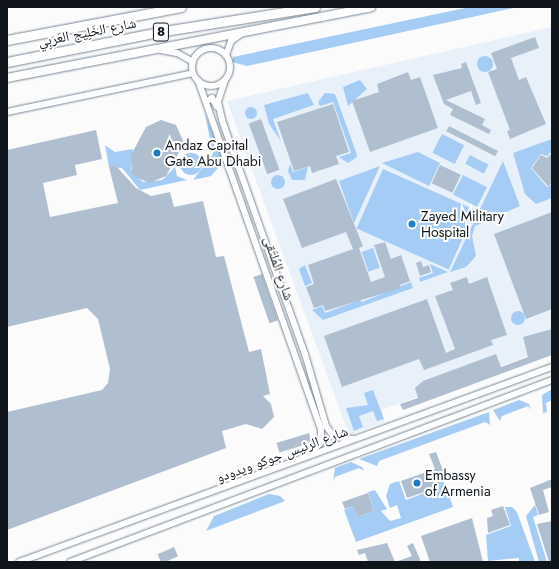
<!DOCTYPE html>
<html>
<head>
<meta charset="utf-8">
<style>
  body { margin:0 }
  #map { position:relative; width:559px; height:569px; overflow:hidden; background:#fbfbfb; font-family:Jost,"Noto Naskh Arabic",sans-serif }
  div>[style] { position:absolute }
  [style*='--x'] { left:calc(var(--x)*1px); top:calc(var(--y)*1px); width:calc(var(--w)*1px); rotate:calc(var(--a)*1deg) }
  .built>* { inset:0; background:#e8f1fa }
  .green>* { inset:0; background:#a4ccf5; transform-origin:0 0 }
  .round { border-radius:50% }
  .building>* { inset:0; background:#afbfd0; transform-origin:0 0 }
  .roads { filter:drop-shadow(0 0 1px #778696) drop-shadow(0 0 1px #778696) }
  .minor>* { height:6px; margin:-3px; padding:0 3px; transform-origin:3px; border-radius:3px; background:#fff }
  .minor>.ring { margin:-3px; padding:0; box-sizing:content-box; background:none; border:6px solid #fff; border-radius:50% }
  .major>* { height:8px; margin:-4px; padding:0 4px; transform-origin:4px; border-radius:4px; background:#fff }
  .highway>* { height:9px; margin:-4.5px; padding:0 4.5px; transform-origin:4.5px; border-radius:4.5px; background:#fff }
  .dots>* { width:11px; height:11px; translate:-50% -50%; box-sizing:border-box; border:2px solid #fff; border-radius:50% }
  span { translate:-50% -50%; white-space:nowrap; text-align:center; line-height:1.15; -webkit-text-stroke:4px #fff; paint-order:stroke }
  .shield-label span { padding:1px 3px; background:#fff; border:1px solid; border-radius:3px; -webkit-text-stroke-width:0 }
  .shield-label { font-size:13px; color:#0f151b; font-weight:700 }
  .street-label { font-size:14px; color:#0f151b }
  .poi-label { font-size:14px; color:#0f151b }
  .left { translate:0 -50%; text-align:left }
  .frame { position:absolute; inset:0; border:8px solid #0f151b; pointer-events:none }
</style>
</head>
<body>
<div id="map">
  <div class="built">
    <i style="clip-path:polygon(552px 27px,552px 347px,382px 410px,384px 422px,349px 435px,227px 101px)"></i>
  </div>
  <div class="green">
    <i style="clip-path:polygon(470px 7px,518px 7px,247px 66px,232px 62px,233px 57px)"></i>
    <i class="round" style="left:477px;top:56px;width:16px;height:16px"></i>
    <i style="clip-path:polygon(360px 80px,367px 89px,348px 106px,343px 87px)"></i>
    <i style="clip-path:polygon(308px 93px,314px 105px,273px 119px,281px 141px,269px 124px,264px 105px)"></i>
    <i style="clip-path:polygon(325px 93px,335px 94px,356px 152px,357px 157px,348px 163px,339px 157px,351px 153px,333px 102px,320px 106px,318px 102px)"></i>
    <i class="round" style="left:245px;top:107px;width:12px;height:12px"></i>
    <i style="clip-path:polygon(205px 114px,224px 161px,211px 176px,193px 180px,213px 154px)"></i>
    <i style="left:442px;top:134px;width:25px;height:21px;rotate:27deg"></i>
    <i style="clip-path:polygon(552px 139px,552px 151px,547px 156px,541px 154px,531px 168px,547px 187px,552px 184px,552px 198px,536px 204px,525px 194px,513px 153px)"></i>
    <i style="clip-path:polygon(105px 145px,115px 152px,133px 149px,131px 169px,143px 182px,162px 180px,175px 167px,177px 176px,187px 180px,140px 190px,122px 168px,109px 167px)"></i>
    <i style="clip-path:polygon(418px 152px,440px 163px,429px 186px,382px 163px)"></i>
    <i class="round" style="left:180px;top:153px;width:22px;height:22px"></i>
    <i style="left:470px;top:155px;width:21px;height:10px;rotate:28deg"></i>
    <i style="clip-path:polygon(503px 161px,520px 206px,475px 226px,472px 236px,476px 256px,466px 267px,450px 272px)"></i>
    <i style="clip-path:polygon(290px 164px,293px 172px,308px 167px,305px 180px,292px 180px,288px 171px)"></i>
    <i style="clip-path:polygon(380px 166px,354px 223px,339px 181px)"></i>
    <i style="left:383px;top:169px;width:101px;height:65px;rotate:24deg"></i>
    <i style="left:463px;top:175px;width:27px;height:22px;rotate:27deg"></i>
    <i class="round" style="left:271px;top:175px;width:14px;height:14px"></i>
    <i style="left:373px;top:248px;width:21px;height:12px;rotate:71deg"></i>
    <i style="clip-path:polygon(430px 264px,448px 272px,420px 282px,419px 278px,433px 273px)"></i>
    <i style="clip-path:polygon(305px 265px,312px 283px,305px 286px,299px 269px)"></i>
    <i style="clip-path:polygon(411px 282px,413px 288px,323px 320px,312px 310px,322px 306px,325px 313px,360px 300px,362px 302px)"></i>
    <i class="round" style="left:511px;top:311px;width:14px;height:14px"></i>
    <i style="clip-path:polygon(552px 389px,552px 400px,546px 403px,547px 412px,543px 413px,542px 395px)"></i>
    <i style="clip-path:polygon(373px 390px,384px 419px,377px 421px,373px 411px,359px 416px,363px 427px,354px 431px,346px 408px,368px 405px,364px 393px)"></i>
    <i style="clip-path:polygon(519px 400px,529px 404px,531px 410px,528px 406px,502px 416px,500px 421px,493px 410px)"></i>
    <i style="clip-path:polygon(489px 412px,490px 425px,485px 422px,379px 461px,377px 466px,359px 459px)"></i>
    <i style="clip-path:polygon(351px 462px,362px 467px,364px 471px,359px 468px,335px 477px,333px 482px,335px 468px)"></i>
    <i style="clip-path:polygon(442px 475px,453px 507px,356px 542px,344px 510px,353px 506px,357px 517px,374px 511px,368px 492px,375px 490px,387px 509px,381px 511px,390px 521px,401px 518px,397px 505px,390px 508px,386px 496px,390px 484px,399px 481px,406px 500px,437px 488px,433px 478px)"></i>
    <i style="clip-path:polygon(269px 494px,280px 496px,285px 501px,206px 531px,214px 516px)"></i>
    <i style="clip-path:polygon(535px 505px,538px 515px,533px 517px,547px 562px,539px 562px,526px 516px)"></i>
    <i style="clip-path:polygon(505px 507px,512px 507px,517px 512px,535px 562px,519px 562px,519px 558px,488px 561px,486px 535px,511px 526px)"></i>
  </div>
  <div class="building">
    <i style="clip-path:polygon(535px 37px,539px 48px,511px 58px,519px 80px,526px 77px,546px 124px,510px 139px,507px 131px,510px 130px,488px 72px,497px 69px,491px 53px)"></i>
    <i style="clip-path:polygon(466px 62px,481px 103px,476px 105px,471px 91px,446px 100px,485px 119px,482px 125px,491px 130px,489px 134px,450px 115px,453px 109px,444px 104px,433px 75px,462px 68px,461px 64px)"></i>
    <i style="clip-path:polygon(408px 72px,411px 80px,420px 77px,438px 128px,370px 152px,352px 101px,379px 92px,377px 84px)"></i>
    <i style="clip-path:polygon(333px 104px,349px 152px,336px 156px,339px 164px,312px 173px,310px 166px,294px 171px,277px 122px)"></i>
    <i style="left:261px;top:119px;width:54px;height:13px;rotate:70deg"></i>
    <i style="clip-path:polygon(161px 120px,176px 125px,184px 143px,166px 176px,149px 183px,132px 175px,131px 155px,146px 127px)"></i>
    <i style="left:449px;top:126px;width:55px;height:6px;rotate:27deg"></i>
    <i style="clip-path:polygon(96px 130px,102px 159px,75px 165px,77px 175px,43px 183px,50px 217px,118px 203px,109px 167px,116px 166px,136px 188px,151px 196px,170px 192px,174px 207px,203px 201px,216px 257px,224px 256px,249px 352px,261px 349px,270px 394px,263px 396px,271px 404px,274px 417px,262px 429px,246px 424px,222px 431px,226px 448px,7px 530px,7px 412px,102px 390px,108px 383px,110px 369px,98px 319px,87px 308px,7px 327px,7px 150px)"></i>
    <i style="clip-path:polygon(552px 153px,552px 183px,548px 186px,532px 168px,541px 155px,547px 158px)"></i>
    <i style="left:440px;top:165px;width:23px;height:20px;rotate:25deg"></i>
    <i style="clip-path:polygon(336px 179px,363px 246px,359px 248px,371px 282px,385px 277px,374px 245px,385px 242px,391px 259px,401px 255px,410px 281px,400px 285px,401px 288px,325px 311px,323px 305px,314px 308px,306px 287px,314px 284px,308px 265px,353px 249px,346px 232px,302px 248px,283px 199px)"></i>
    <i style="clip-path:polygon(552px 212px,552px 309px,526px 319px,494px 234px)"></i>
    <i style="clip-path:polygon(421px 261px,423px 267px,429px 265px,431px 272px,420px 276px,416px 263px)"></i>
    <i style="left:262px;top:274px;width:49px;height:9px;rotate:71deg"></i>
    <i style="clip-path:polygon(467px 277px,469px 284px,487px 277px,507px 335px,491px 340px,493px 345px,424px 370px,419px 359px,342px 387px,324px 336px,427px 299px,446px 353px,455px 349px,435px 296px,453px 290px,450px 283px)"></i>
    <i style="clip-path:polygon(552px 329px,552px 355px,403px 410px,400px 404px,418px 398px,415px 388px,423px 381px,496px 354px,501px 367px,528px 357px,523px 337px)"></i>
    <i style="left:309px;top:433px;width:10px;height:34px;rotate:73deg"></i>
    <i style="clip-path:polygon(436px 452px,444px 473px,432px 477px,436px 488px,407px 498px,401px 481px,435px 469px,429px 454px)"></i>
    <i style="clip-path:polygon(552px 479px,552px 487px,543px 490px,549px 512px,539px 515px,530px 488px)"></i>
    <i style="clip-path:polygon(368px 493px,374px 511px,357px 517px,353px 506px,345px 509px,342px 502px)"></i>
    <i style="clip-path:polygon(503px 506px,510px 525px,488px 533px,487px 518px,493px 516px,491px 510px)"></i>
    <i style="clip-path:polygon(472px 518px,483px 562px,430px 562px,421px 536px)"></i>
    <i style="clip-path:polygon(552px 521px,552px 562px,549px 562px,537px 524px)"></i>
    <i style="clip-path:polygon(387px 543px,395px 562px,368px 562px,365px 553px,359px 555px,357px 550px)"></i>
    <i style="clip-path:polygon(413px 543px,421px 562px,395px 562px,412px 556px,407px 546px)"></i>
    <i style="left:174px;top:547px;width:10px;height:18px;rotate:66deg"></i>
  </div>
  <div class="roads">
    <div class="minor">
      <i class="ring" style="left:192px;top:48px;width:32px;height:32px"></i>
      <i style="--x:161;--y:50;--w:16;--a:11"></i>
      <i style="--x:177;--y:53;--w:18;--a:29"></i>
      <i style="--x:226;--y:55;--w:15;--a:-70"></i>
      <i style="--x:231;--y:41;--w:12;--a:-35"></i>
      <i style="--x:198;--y:80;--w:370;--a:70.6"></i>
      <i style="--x:321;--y:429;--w:13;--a:90"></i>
      <i style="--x:321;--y:442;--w:19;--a:133"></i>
      <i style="--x:225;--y:80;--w:23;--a:108"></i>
      <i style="--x:218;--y:102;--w:18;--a:77"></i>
      <i style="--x:222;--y:120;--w:248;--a:70.5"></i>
      <i style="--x:305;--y:354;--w:75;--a:73.7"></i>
      <i style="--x:326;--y:426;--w:14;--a:54"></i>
      <i style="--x:334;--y:437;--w:20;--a:6"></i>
      <i style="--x:207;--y:101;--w:6;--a:-31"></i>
      <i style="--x:212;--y:98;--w:10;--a:61"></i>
      <i style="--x:7;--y:112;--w:190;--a:-11.8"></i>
      <i style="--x:19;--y:562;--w:568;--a:-20.1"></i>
      <i style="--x:70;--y:562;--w:515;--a:-20.69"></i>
    </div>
    <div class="major">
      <i style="--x:7;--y:78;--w:371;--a:-11"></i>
    </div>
    <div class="highway">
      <i style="--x:7;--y:40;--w:177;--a:-10.7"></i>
      <i style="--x:7;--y:62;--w:154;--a:-11.2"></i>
      <i style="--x:158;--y:32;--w:159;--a:-9"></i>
    </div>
  </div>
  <div class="dots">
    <i style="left:157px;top:153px;background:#1e7cc8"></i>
    <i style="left:412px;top:224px;background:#1e7cc8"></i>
    <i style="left:417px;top:483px;background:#1e7cc8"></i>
  </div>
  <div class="shield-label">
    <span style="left:161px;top:32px">8</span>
  </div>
  <div class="street-label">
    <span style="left:87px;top:32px;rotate:-11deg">شارع الخَلِيج العَربِي</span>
    <span style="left:279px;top:268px;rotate:71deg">شارع المُلتَقى</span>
    <span style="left:282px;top:454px;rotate:-20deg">شارع الرئيس جوكو ويدودو</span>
  </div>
  <div class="poi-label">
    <span class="left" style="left:165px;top:153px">Andaz Capital<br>Gate Abu Dhabi</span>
    <span class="left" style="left:421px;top:224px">Zayed Military<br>Hospital</span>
    <span class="left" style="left:425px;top:483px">Embassy<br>of Armenia</span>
  </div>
  <div class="frame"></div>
</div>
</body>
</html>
